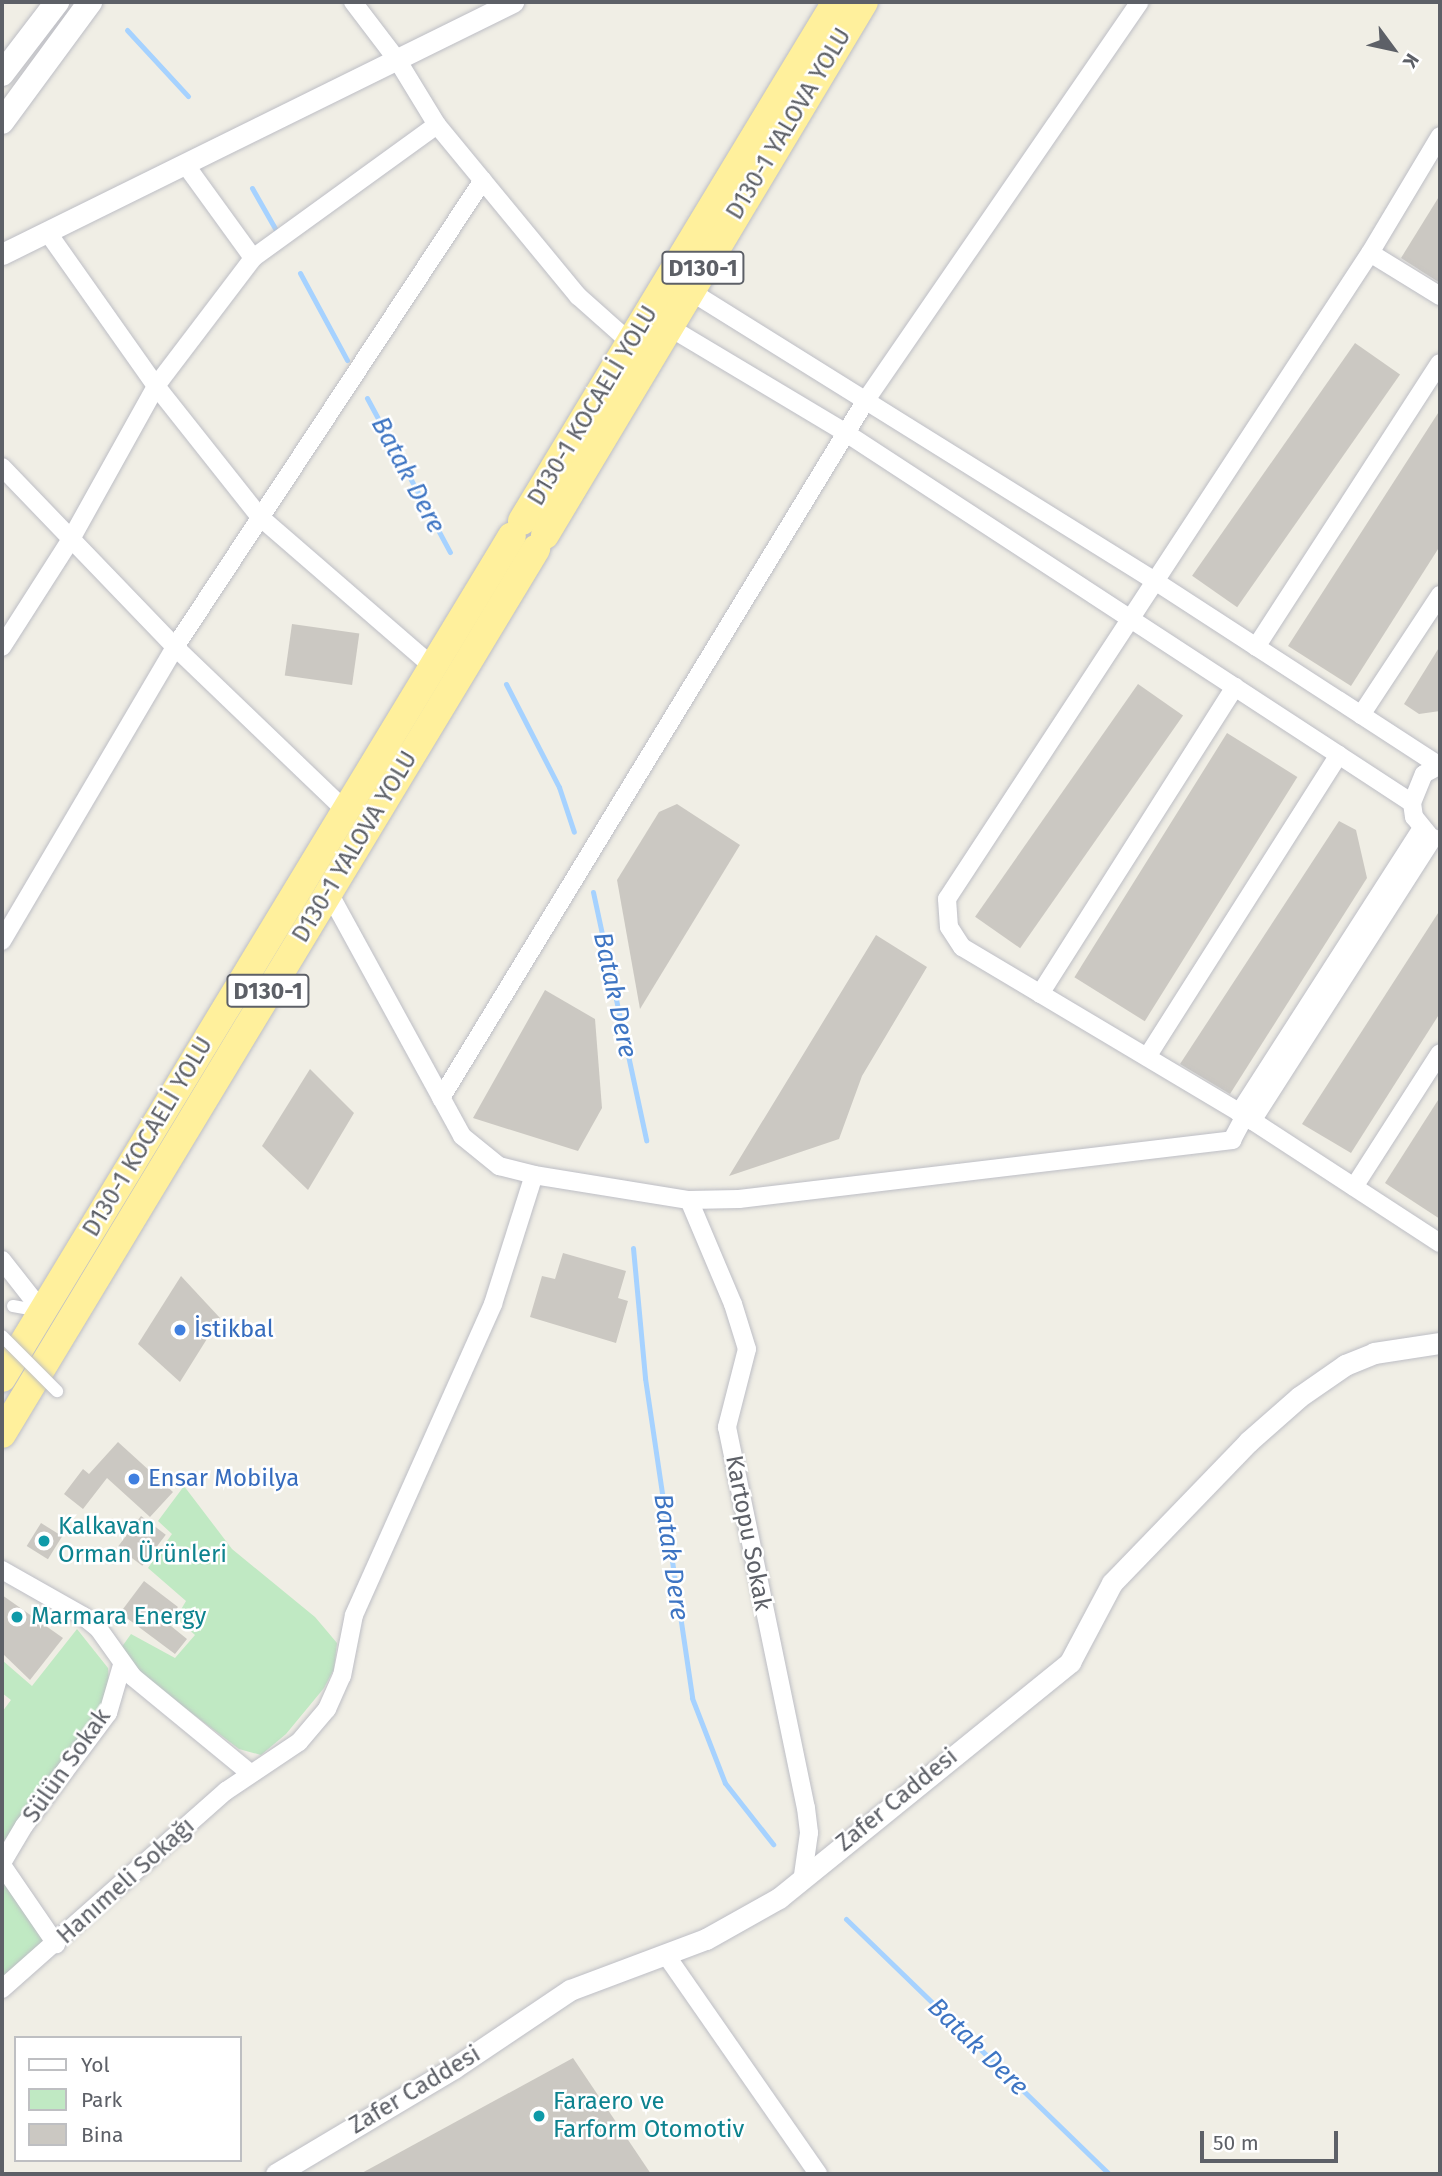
<!DOCTYPE html>
<html>
<head>
<meta charset="utf-8">
<style>
  body { margin:0 }
  #map { position:relative; width:1442px; height:2176px; overflow:hidden; background:#f0eee5; font-family:"Fira Sans",sans-serif }
  div>[style] { position:absolute }
  [style*='--x'] { left:calc(var(--x)*1px); top:calc(var(--y)*1px); width:calc(var(--w)*1px); rotate:calc(var(--a)*1deg) }
  .green>* { inset:0; background:#c0e9c3 }
  .stream>* { height:5px; margin:-2.5px; padding:0 2.5px; transform-origin:2.5px; border-radius:2.5px; background:#a6d2ff }
  .building>* { inset:0; background:#cbc8c2; transform-origin:0 0 }
  .roads { filter:drop-shadow(0 0 2px #bdbec5) drop-shadow(0 0 2px #bdbec5) }
  .pedestrian>* { height:12px; margin:-6px; padding:0 6px; transform-origin:6px; border-radius:6px; background:#fff }
  .minor>* { height:18px; margin:-9px; padding:0 9px; transform-origin:9px; border-radius:9px; background:#fff }
  .tertiary>* { height:21px; margin:-10.5px; padding:0 10.5px; transform-origin:10.5px; border-radius:10.5px; background:#fff }
  .secondary>* { height:24px; margin:-12px; padding:0 12px; transform-origin:12px; border-radius:12px; background:#fff }
  .trunk>* { height:28px; margin:-14px; padding:0 14px; transform-origin:14px; border-radius:14px; background:#fff09c }
  .bridges { filter:drop-shadow(0 0 2px #bdbec5) drop-shadow(0 0 2px #bdbec5) }
  .pedestrian-bridge>* { height:12px; margin:-6px; padding:0 6px; transform-origin:6px; border-radius:6px; background:#fff }
  .dots>* { width:19px; height:19px; translate:-50% -50%; box-sizing:border-box; border:4px solid #fff; border-radius:50% }
  span { translate:-50% -50%; white-space:nowrap; text-align:center; line-height:1.15; -webkit-text-stroke:5px #fff; paint-order:stroke }
  .shield-label span { padding:2px 5px; background:#fff; border:2px solid; border-radius:5px; -webkit-text-stroke-width:0 }
  .shield-label { font-size:23px; color:#5d6067; font-weight:700 }
  .street-label { font-size:24px; color:#5d6067 }
  .shop-label { font-size:24px; color:#366cbe }
  .left { translate:0 -50%; text-align:left }
  .culture-label { font-size:24px; color:#0d838f }
  .water-label { font-size:26px; color:#3e75c3; font-style:italic }
  .frame { position:absolute; inset:0; border:4px solid #5d6067; pointer-events:none }
  .legend { position:absolute; left:14px; top:2036px; width:228px; height:126px; box-sizing:border-box; background:#fff; border:2px solid #bebfc2; margin:0; padding:9px 12px; list-style:none; font-size:21px; color:#5d6067 }
  .legend li { display:flex; align-items:center; gap:14px; height:35px }
  .legend b { width:35px; border:2px solid #bebfc2 }
  .north { position:absolute; left:1358px; top:14px; width:70px; height:70px; -webkit-text-stroke:5px #fff; paint-order:stroke; rotate:123deg; font-size:19px; font-weight:700; line-height:28px; text-align:center; color:#5d6067 }
  .north::after { content:''; display:block; margin:auto; width:24px; height:32px; background:#5d6067; clip-path:polygon(50% 0,100% 100%,50% 72%,0 100%) }
  .scale { position:absolute; left:1200px; top:2131px; width:138px; height:32px; box-sizing:border-box; border:4px solid #5d6067; border-top:0; padding-left:9px; font-size:21px; line-height:24px; white-space:nowrap; color:#5d6067; -webkit-text-stroke:5px #fff; paint-order:stroke }
</style>
</head>
<body>
<div id="map">
  <div class="green">
    <i style="clip-path:polygon(184px 1486px,232px 1549px,315px 1617px,337px 1643px,334px 1669px,324px 1688px,286px 1734px,261px 1755px,239px 1749px,139px 1673px,121px 1648px,131px 1634px,175px 1658px,195px 1635px,176px 1618px,186px 1601px,148px 1568px,172px 1534px,158px 1521px)"></i>
    <i style="clip-path:polygon(77px 1629px,108px 1668px,110px 1696px,89px 1732px,2px 1844px,2px 1712px,11px 1700px,2px 1693px,2px 1660px,32px 1686px)"></i>
    <i style="clip-path:polygon(2px 1879px,44px 1942px,2px 1979px)"></i>
  </div>
  <div class="stream">
    <i style="--x:127;--y:30;--w:90;--a:47.3"></i>
    <i style="--x:252;--y:188;--w:48;--a:60.3"></i>
    <i style="--x:300;--y:273;--w:99;--a:61.6"></i>
    <i style="--x:367;--y:398;--w:175;--a:61.7"></i>
    <i style="--x:506;--y:684;--w:116;--a:62.8"></i>
    <i style="--x:559;--y:787;--w:47;--a:71.6"></i>
    <i style="--x:593;--y:892;--w:254;--a:77.9"></i>
    <i style="--x:633;--y:1248;--w:131;--a:84.7"></i>
    <i style="--x:645;--y:1378;--w:323;--a:81.6"></i>
    <i style="--x:692;--y:1698;--w:91;--a:68.8"></i>
    <i style="--x:725;--y:1783;--w:78;--a:51.8"></i>
    <i style="--x:846;--y:1919;--w:366;--a:44.1"></i>
  </div>
  <div class="building">
    <i style="clip-path:polygon(1440px 195px,1440px 283px,1401px 258px)"></i>
    <i style="left:1355px;top:343px;width:55px;height:284px;rotate:35deg"></i>
    <i style="clip-path:polygon(1440px 410px,1440px 546px,1351px 686px,1288px 646px)"></i>
    <i style="left:292px;top:624px;width:68px;height:52px;rotate:8deg"></i>
    <i style="clip-path:polygon(1440px 646px,1440px 711px,1419px 714px,1404px 704px)"></i>
    <i style="left:1138px;top:684px;width:55px;height:284px;rotate:35deg"></i>
    <i style="left:1227px;top:733px;width:83px;height:288px;rotate:32deg"></i>
    <i style="clip-path:polygon(677px 804px,740px 845px,640px 1009px,617px 880px,659px 812px)"></i>
    <i style="clip-path:polygon(1339px 821px,1356px 830px,1367px 878px,1230px 1094px,1180px 1064px)"></i>
    <i style="clip-path:polygon(1440px 910px,1440px 1013px,1351px 1153px,1302px 1124px)"></i>
    <i style="clip-path:polygon(876px 935px,927px 967px,862px 1076px,839px 1139px,729px 1176px)"></i>
    <i style="clip-path:polygon(545px 990px,595px 1019px,602px 1108px,578px 1151px,473px 1118px)"></i>
    <i style="clip-path:polygon(310px 1069px,354px 1113px,308px 1190px,262px 1146px)"></i>
    <i style="clip-path:polygon(1440px 1097px,1440px 1219px,1385px 1183px)"></i>
    <i style="clip-path:polygon(563px 1253px,626px 1271px,618px 1298px,628px 1301px,616px 1343px,530px 1317px,542px 1276px,555px 1279px)"></i>
    <i style="clip-path:polygon(181px 1276px,220px 1318px,180px 1382px,138px 1344px)"></i>
    <i style="clip-path:polygon(118px 1442px,173px 1492px,150px 1517px,107px 1478px,83px 1509px,64px 1494px,83px 1469px,89px 1474px)"></i>
    <i style="left:141px;top:1516px;width:31px;height:39px;rotate:37deg"></i>
    <i style="left:41px;top:1523px;width:25px;height:27px;rotate:32deg"></i>
    <i style="clip-path:polygon(144px 1581px,178px 1607px,166px 1622px,187px 1639px,175px 1654px,120px 1613px)"></i>
    <i style="clip-path:polygon(2px 1595px,63px 1638px,30px 1680px,2px 1653px)"></i>
    <i style="clip-path:polygon(573px 2058px,651px 2174px,360px 2174px)"></i>
  </div>
  <div class="roads">
    <div class="pedestrian">
      <i style="--x:13;--y:1306;--w:29;--a:10"></i>
    </div>
    <div class="minor">
      <i style="--x:437;--y:125;--w:222;--a:50.5"></i>
      <i style="--x:578;--y:296;--w:71;--a:41.6"></i>
      <i style="--x:185;--y:164;--w:116;--a:54.1"></i>
      <i style="--x:48;--y:233;--w:187;--a:54.8"></i>
      <i style="--x:156;--y:386;--w:167;--a:51.6"></i>
      <i style="--x:260;--y:517;--w:228;--a:40.9"></i>
      <i style="--x:1370;--y:253;--w:136;--a:-59.1"></i>
      <i style="--x:690;--y:291;--w:552;--a:31.96"></i>
      <i style="--x:1158;--y:583;--w:334;--a:33"></i>
      <i style="--x:1440;--y:296;--w:82;--a:-148.4"></i>
      <i style="--x:1370;--y:253;--w:772;--a:123.22"></i>
      <i style="--x:947;--y:899;--w:28;--a:86"></i>
      <i style="--x:949;--y:927;--w:24;--a:57"></i>
      <i style="--x:962;--y:947;--w:330;--a:30.8"></i>
      <i style="--x:1245;--y:1116;--w:233;--a:33.1"></i>
      <i style="--x:669;--y:327;--w:206;--a:30.9"></i>
      <i style="--x:846;--y:433;--w:676;--a:33.17"></i>
      <i style="--x:2;--y:467;--w:250;--a:46.1"></i>
      <i style="--x:175;--y:647;--w:234;--a:43.8"></i>
      <i style="--x:2;--y:647;--w:128;--a:-57.4"></i>
      <i style="--x:71;--y:539;--w:175;--a:-60.9"></i>
      <i style="--x:156;--y:386;--w:161;--a:-52.8"></i>
      <i style="--x:253;--y:258;--w:227;--a:-35.9"></i>
      <i style="--x:437;--y:125;--w:75;--a:-121.4"></i>
      <i style="--x:398;--y:61;--w:74;--a:-127.3"></i>
      <i style="--x:1256;--y:647;--w:338;--a:-57.1"></i>
      <i style="--x:1361;--y:715;--w:144;--a:-56.6"></i>
      <i style="--x:1428;--y:834;--w:22;--a:-129"></i>
      <i style="--x:1414;--y:817;--w:14;--a:-98"></i>
      <i style="--x:1412;--y:803;--w:31;--a:-68"></i>
      <i style="--x:1424;--y:774;--w:18;--a:-29"></i>
      <i style="--x:328;--y:891;--w:279;--a:61.3"></i>
      <i style="--x:462;--y:1136;--w:48;--a:39"></i>
      <i style="--x:499;--y:1166;--w:36;--a:14"></i>
      <i style="--x:534;--y:1175;--w:157;--a:9.2"></i>
      <i style="--x:689;--y:1200;--w:50;--a:-1.1"></i>
      <i style="--x:739;--y:1199;--w:497;--a:-6.8"></i>
      <i style="--x:1232;--y:1140;--w:27;--a:-62"></i>
      <i style="--x:2;--y:941;--w:341;--a:-59.5"></i>
      <i style="--x:175;--y:647;--w:559;--a:-56.59"></i>
      <i style="--x:1040;--y:994;--w:364;--a:-57.6"></i>
      <i style="--x:1147;--y:1057;--w:358;--a:-57.6"></i>
      <i style="--x:441;--y:1098;--w:817;--a:-58.66"></i>
      <i style="--x:866;--y:400;--w:483;--a:-55.5"></i>
      <i style="--x:1239;--y:1113;--w:337;--a:-57.3"></i>
      <i style="--x:1252;--y:1121;--w:336;--a:-57.4"></i>
      <i style="--x:1354;--y:1187;--w:159;--a:-57.3"></i>
      <i style="--x:689;--y:1200;--w:113;--a:67.1"></i>
      <i style="--x:733;--y:1304;--w:47;--a:72.7"></i>
      <i style="--x:747;--y:1349;--w:81;--a:104.4"></i>
      <i style="--x:727;--y:1427;--w:389;--a:78.3"></i>
      <i style="--x:806;--y:1808;--w:25;--a:83"></i>
      <i style="--x:809;--y:1833;--w:42;--a:98.1"></i>
      <i style="--x:2;--y:1260;--w:65;--a:51.9"></i>
      <i style="--x:2;--y:1570;--w:93;--a:29.6"></i>
      <i style="--x:83;--y:1616;--w:19;--a:39"></i>
      <i style="--x:98;--y:1628;--w:60;--a:54.5"></i>
      <i style="--x:133;--y:1677;--w:151;--a:39.4"></i>
      <i style="--x:2;--y:1863;--w:43;--a:-59.3"></i>
      <i style="--x:24;--y:1826;--w:141;--a:-53.4"></i>
      <i style="--x:108;--y:1713;--w:50;--a:-73.7"></i>
      <i style="--x:2;--y:1865;--w:96;--a:55.6"></i>
      <i style="--x:666;--y:1955;--w:267;--a:55.2"></i>
      <i style="--x:2;--y:1989;--w:299;--a:-41.5"></i>
      <i style="--x:226;--y:1791;--w:88;--a:-33.9"></i>
      <i style="--x:299;--y:1742;--w:43;--a:-49.7"></i>
      <i style="--x:327;--y:1709;--w:36;--a:-66"></i>
      <i style="--x:342;--y:1676;--w:62;--a:-78.9"></i>
      <i style="--x:354;--y:1615;--w:341;--a:-65.9"></i>
      <i style="--x:493;--y:1304;--w:135;--a:-72.4"></i>
    </div>
    <div class="tertiary">
      <i style="--x:2;--y:254;--w:570;--a:-26.25"></i>
      <i style="--x:276;--y:2174;--w:207;--a:-30.8"></i>
      <i style="--x:454;--y:2068;--w:140;--a:-33.9"></i>
      <i style="--x:570;--y:1990;--w:145;--a:-20.6"></i>
      <i style="--x:706;--y:1939;--w:84;--a:-29.3"></i>
      <i style="--x:779;--y:1898;--w:375;--a:-39"></i>
      <i style="--x:1070;--y:1662;--w:89;--a:-62"></i>
      <i style="--x:1112;--y:1583;--w:196;--a:-46"></i>
      <i style="--x:1248;--y:1442;--w:68;--a:-41.4"></i>
      <i style="--x:1299;--y:1397;--w:56;--a:-34.8"></i>
      <i style="--x:1345;--y:1365;--w:31;--a:-22"></i>
      <i style="--x:1374;--y:1353;--w:67;--a:-8.6"></i>
    </div>
    <div class="secondary">
      <i style="--x:2;--y:74;--w:91;--a:-52.6"></i>
      <i style="--x:2;--y:122;--w:149;--a:-53.7"></i>
    </div>
    <div class="trunk">
      <i style="--x:522;--y:521;--w:607;--a:-58.83"></i>
      <i style="--x:545;--y:535;--w:621;--a:-59.1"></i>
      <i style="--x:2;--y:1378;--w:984;--a:-58.8"></i>
      <i style="--x:2;--y:1434;--w:1034;--a:-58.89"></i>
    </div>
  </div>
  <div class="bridges">
    <div class="pedestrian-bridge">
      <i style="--x:2;--y:1336;--w:78;--a:45"></i>
    </div>
  </div>
  <div class="dots">
    <i style="left:180px;top:1330px;background:#3f7fe0"></i>
    <i style="left:134px;top:1479px;background:#3f7fe0"></i>
    <i style="left:44px;top:1541px;background:#0f9aa8"></i>
    <i style="left:17px;top:1617px;background:#0f9aa8"></i>
    <i style="left:539px;top:2116px;background:#0f9aa8"></i>
  </div>
  <div class="shield-label">
    <span style="left:703px;top:268px">D130-1</span>
    <span style="left:268px;top:991px">D130-1</span>
  </div>
  <div class="street-label">
    <span style="left:789px;top:124px;rotate:-59deg">D130-1 YALOVA YOLU</span>
    <span style="left:593px;top:406px;rotate:-59deg">D130-1 KOCAELİ YOLU</span>
    <span style="left:355px;top:847px;rotate:-59deg">D130-1 YALOVA YOLU</span>
    <span style="left:148px;top:1137px;rotate:-59deg">D130-1 KOCAELİ YOLU</span>
    <span style="left:748px;top:1533px;rotate:79deg">Kartopu Sokak</span>
    <span style="left:67px;top:1766px;rotate:-55deg">Sülün Sokak</span>
    <span style="left:897px;top:1800px;rotate:-39deg">Zafer Caddesi</span>
    <span style="left:126px;top:1881px;rotate:-42deg">Hanımeli Sokağı</span>
    <span style="left:415px;top:2090px;rotate:-31deg">Zafer Caddesi</span>
  </div>
  <div class="shop-label">
    <span class="left" style="left:194px;top:1330px">İstikbal</span>
    <span class="left" style="left:148px;top:1479px">Ensar Mobilya</span>
  </div>
  <div class="culture-label">
    <span class="left" style="left:58px;top:1541px">Kalkavan<br>Orman Ürünleri</span>
    <span class="left" style="left:31px;top:1617px">Marmara Energy</span>
    <span class="left" style="left:553px;top:2116px">Faraero ve<br>Farform Otomotiv</span>
  </div>
  <div class="water-label">
    <span style="left:408px;top:475px;rotate:62deg">Batak Dere</span>
    <span style="left:615px;top:995px;rotate:78deg">Batak Dere</span>
    <span style="left:671px;top:1557px;rotate:82deg">Batak Dere</span>
    <span style="left:978px;top:2047px;rotate:44deg">Batak Dere</span>
  </div>
  <div class="frame"></div>
  <ul class="legend">
  <li><b style="height:9px;background:#fff"></b>Yol</li>
  <li><b style="height:19px;background:#c0e9c3"></b>Park</li>
  <li><b style="height:19px;background:#cbc8c2"></b>Bina</li>
  </ul>
  <div class="north">K</div>
  <div class="scale">50 m</div>
</div>
</body>
</html>
